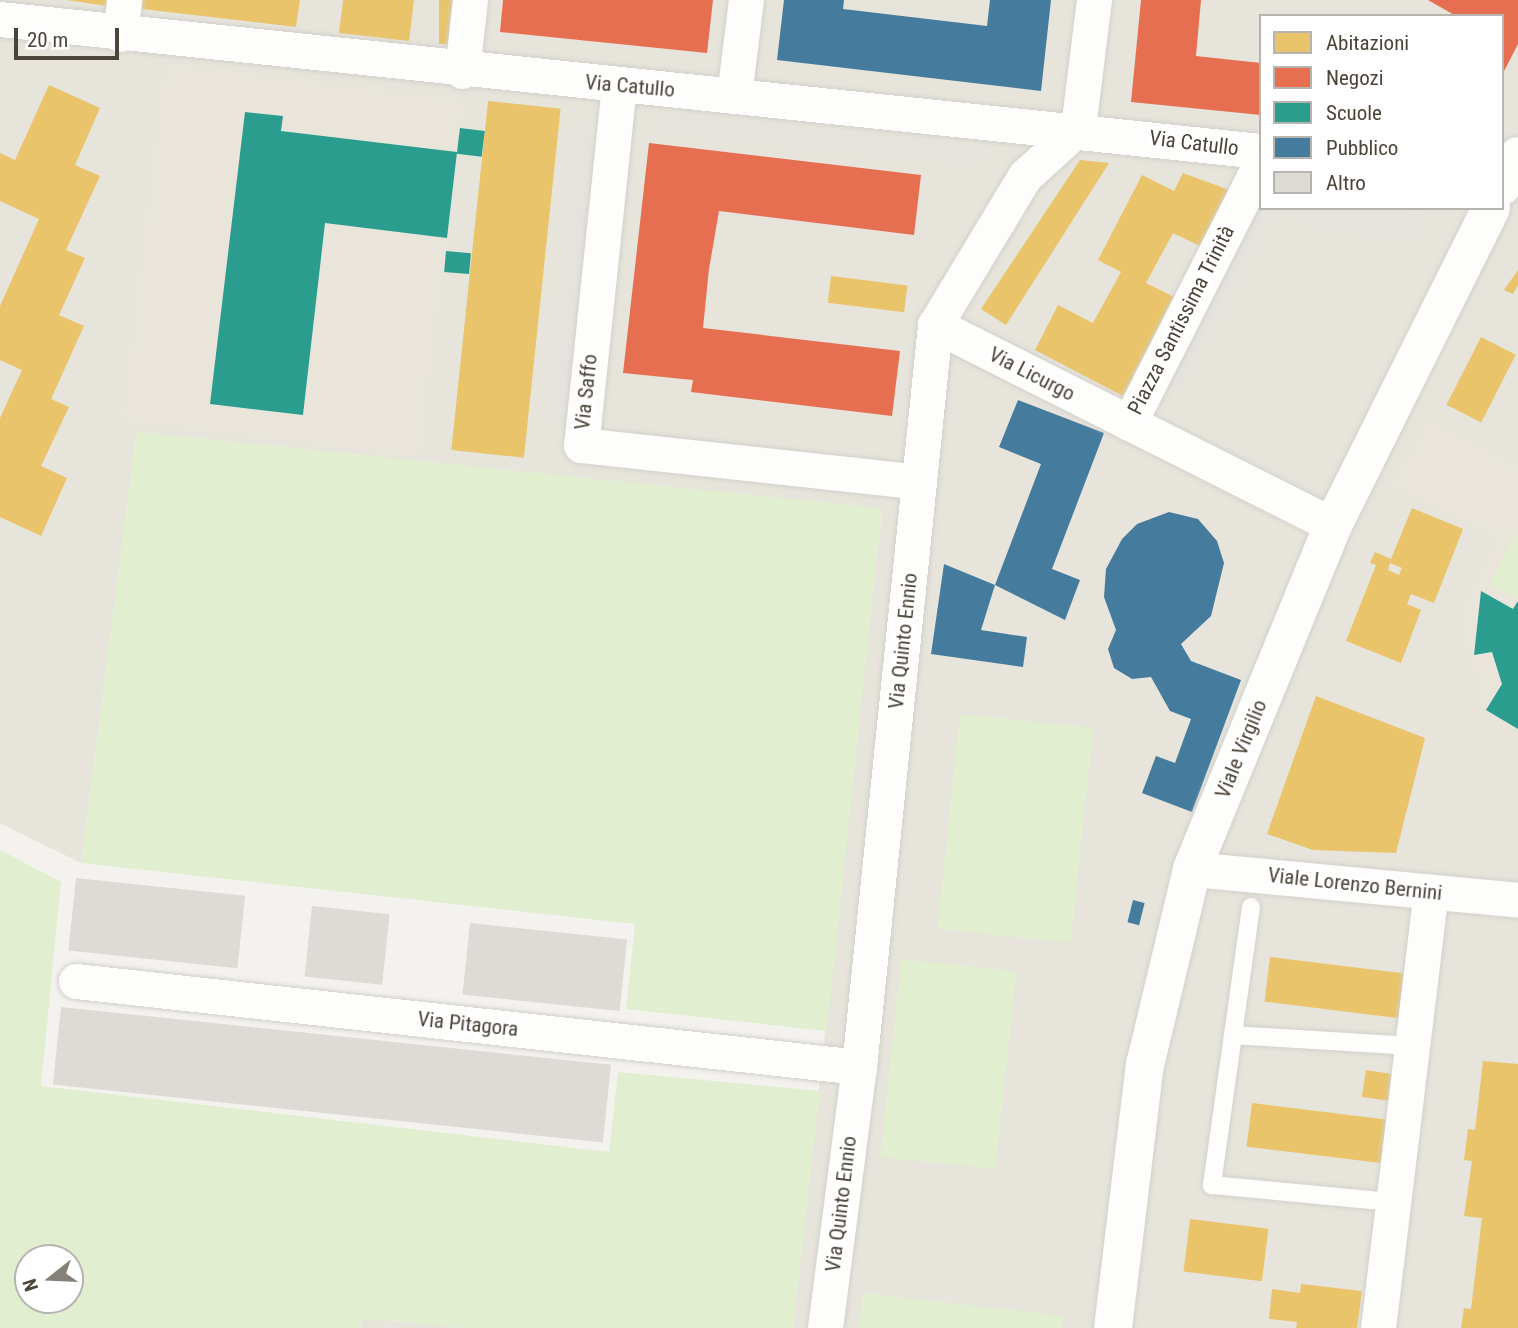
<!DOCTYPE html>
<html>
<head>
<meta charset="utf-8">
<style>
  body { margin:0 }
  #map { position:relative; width:1518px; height:1328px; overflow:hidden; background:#f4f2ee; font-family:"Roboto Condensed",sans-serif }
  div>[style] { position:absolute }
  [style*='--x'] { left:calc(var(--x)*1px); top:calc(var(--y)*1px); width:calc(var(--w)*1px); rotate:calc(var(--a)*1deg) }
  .residential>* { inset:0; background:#e7e4dc }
  .education>* { inset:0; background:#eae5da; transform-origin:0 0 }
  .green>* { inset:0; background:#e1eecf; transform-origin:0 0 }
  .parking>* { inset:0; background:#e6e3df; transform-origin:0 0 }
  .homes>* { inset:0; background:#e9c46a; transform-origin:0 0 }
  .shops>* { inset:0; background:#e76f51 }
  .schools>* { inset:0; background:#2a9d8f; transform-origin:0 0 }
  .public>* { inset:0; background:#457b9d; transform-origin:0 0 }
  .building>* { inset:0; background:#dedbd6; transform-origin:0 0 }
  .roads { filter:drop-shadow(0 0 2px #d2d0cb) drop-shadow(0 0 2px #d2d0cb) }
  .service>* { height:18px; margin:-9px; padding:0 9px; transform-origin:9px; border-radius:9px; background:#fdfdfc }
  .minor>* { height:35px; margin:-17.5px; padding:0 17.5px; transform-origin:17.5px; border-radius:17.5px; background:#fdfdfc }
  .tertiary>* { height:38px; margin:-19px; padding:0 19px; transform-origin:19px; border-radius:19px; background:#fdfdfc }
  span { translate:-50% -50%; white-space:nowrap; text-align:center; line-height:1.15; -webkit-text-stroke:7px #fff; paint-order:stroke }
  .street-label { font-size:21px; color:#4b4439 }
  .legend { position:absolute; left:1259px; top:14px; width:245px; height:196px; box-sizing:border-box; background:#fff; border:2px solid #b7b4b0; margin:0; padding:9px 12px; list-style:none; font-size:21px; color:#4b4439 }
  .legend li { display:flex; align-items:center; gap:14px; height:35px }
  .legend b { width:35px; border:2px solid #b7b4b0 }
  .north { position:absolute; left:14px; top:1244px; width:70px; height:70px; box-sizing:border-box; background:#fff; border:2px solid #b7b4b0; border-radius:50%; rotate:252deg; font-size:19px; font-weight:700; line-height:28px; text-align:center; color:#4b4439 }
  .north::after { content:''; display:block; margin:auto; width:24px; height:32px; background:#868178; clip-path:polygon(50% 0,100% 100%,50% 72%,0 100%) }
  .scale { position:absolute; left:14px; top:28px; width:105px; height:32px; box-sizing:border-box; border:4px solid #4b4439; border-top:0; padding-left:9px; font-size:21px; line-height:24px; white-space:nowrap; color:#4b4439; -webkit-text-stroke:5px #fff; paint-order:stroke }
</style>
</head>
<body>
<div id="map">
  <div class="residential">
    <i style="clip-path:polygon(evenodd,0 0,1518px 0,1518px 1328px,793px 1328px,882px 509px,137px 432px,81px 863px,0 823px,0 0,1261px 16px,1502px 16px,1502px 208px,1261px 208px,1261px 16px)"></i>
    <i style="clip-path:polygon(361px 1318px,464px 1328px,360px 1328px)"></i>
  </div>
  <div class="education">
    <i style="left:166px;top:65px;width:298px;height:358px;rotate:7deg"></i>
    <i style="clip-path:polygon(1428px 422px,1518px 469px,1518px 729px,1486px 710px,1460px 622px,1498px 535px,1394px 487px)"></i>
  </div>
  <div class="green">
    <i style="clip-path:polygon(136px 432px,882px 508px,827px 1031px,626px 1009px,635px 924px,81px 863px)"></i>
    <i style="clip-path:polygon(1518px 531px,1518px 600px,1489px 584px)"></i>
    <i style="left:960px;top:714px;width:134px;height:216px;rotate:6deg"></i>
    <i style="clip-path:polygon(evenodd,0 850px,61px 882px,41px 1086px,609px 1152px,618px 1072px,820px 1091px,793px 1328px,464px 1328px,361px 1318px,360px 1328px,0 1328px,0 850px,28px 1258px,70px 1258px,70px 1300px,28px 1300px,28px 1258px)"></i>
    <i style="left:901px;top:959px;width:116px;height:199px;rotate:6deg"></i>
    <i style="clip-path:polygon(863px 1293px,1063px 1316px,1062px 1328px,859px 1328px)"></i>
  </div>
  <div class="parking">
    <i style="left:654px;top:113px;width:327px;height:18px;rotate:6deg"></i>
    <i style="left:572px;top:124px;width:21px;height:301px;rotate:5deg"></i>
    <i style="clip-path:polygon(1261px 200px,1261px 208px,1271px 212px,1179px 392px,1167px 376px)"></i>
    <i style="clip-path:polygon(1314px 208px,1355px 208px,1424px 215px,1413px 240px,1306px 226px)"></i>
  </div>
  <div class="homes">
    <i style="clip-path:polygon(67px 0,115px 0,114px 7px)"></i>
    <i style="clip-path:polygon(134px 0,300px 0,296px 27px,133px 8px)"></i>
    <i style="clip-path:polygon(343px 0,414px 0,409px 41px,339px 33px)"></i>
    <i style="left:439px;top:0;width:15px;height:44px"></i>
    <i style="clip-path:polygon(49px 85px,100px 108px,75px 165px,100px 176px,66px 250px,85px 258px,59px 315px,84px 326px,51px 399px,69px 407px,41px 466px,67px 478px,41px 536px,0 517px,0 418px,22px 370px,0 360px,0 306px,39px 219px,0 201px,0 153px,15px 160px)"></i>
    <i style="left:488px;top:101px;width:73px;height:351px;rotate:6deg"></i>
    <i style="clip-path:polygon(1080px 160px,1109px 163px,1006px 325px,981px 309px)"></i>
    <i style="clip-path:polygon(1183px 173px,1229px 190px,1200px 246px,1173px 233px,1146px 283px,1174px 297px,1123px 396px,1035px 350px,1058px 305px,1093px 323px,1121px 272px,1098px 260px,1142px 175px,1174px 191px)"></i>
    <i style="clip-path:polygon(1518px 270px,1518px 285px,1513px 294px,1504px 290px)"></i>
    <i style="left:831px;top:276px;width:77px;height:27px;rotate:7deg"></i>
    <i style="left:1481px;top:337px;width:39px;height:76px;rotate:27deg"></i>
    <i style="clip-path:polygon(evenodd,1412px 508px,1463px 529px,1434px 603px,1411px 594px,1407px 604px,1421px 610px,1401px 663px,1346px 641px,1376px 565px,1370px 563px,1375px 552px,1391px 559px,1412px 508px,1390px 563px,1402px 568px,1399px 575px,1388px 570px,1390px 563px)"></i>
    <i style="clip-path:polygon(1316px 696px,1425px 738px,1396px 853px,1313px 850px,1267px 834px)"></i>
    <i style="left:1270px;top:957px;width:140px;height:45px;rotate:7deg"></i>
    <i style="clip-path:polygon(1483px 1061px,1518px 1064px,1518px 1328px,1461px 1328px,1464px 1308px,1471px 1309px,1482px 1218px,1464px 1216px,1472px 1161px,1464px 1160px,1468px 1129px,1475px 1130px)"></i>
    <i style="left:1366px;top:1070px;width:31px;height:27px;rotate:9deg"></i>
    <i style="left:1252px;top:1103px;width:141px;height:44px;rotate:7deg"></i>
    <i style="left:1190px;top:1219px;width:79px;height:53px;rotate:7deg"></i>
    <i style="clip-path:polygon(1301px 1284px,1362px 1291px,1357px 1328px,1296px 1328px,1297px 1322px,1269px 1319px,1272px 1289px,1300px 1293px)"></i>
  </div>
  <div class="shops">
    <i style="clip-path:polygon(503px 0,713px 0,707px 53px,500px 32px)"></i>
    <i style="clip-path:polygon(1141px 0,1201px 0,1196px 56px,1261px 63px,1261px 115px,1131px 102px)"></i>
    <i style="clip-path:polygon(1428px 0,1518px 0,1518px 44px,1502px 75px,1502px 16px,1456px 16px)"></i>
    <i style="clip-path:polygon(649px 143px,921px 175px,914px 235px,719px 211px,709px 269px,703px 328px,900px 351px,892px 416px,691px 392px,693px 380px,623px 373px)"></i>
  </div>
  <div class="schools">
    <i style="clip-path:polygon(245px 112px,283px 116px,281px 131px,457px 152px,447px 238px,325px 223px,303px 415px,210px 404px)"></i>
    <i style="left:460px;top:128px;width:25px;height:26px;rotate:7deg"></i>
    <i style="left:446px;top:251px;width:25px;height:21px;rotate:5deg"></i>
    <i style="clip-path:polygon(1481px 591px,1513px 609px,1518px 601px,1518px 729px,1486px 710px,1502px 684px,1492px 652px,1474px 655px)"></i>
  </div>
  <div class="public">
    <i style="clip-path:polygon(784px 0,844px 0,843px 9px,987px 26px,990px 0,1051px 0,1041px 91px,777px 60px)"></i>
    <i style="clip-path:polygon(1018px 400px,1104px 433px,1052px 569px,1080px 580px,1065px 620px,995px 585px,981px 630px,1027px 637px,1023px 667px,931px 654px,944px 564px,995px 585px,1041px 464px,999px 447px)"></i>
    <i style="clip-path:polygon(1169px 512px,1198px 519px,1217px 541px,1224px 563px,1211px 616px,1181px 644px,1191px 661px,1241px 680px,1192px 812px,1142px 793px,1156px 756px,1175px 763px,1191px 719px,1170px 711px,1151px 677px,1132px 679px,1114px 668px,1108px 649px,1116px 630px,1104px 597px,1106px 569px,1122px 539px,1137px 524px)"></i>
    <i style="left:1133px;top:900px;width:12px;height:23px;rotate:14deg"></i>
  </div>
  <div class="building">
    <i style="left:76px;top:878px;width:170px;height:73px;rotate:6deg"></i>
    <i style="left:312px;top:906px;width:78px;height:71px;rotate:6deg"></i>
    <i style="left:470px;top:923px;width:158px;height:72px;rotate:6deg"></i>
    <i style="left:61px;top:1007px;width:553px;height:78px;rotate:6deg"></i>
  </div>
  <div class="roads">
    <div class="service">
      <i style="--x:1251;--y:907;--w:281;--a:98"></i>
      <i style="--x:1212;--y:1185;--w:182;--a:5.4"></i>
      <i style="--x:1233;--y:1035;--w:179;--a:3.5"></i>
    </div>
    <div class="minor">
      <i style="--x:0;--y:19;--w:1268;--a:5.98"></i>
      <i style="--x:120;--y:34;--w:34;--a:-83"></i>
      <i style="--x:462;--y:71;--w:71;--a:-83.6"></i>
      <i style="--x:619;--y:85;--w:362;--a:96"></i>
      <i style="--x:581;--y:445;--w:340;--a:6.2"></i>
      <i style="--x:734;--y:96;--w:97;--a:-82.9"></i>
      <i style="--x:935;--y:325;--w:445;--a:26.7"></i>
      <i style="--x:1129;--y:423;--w:292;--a:-63.1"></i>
      <i style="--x:1192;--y:869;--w:327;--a:5.4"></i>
      <i style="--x:76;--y:981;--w:788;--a:6.27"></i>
      <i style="--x:825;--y:1328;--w:263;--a:-82.6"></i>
      <i style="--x:859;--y:1067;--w:746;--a:-84.15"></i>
      <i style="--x:935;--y:325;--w:174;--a:-58.9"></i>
      <i style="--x:1025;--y:176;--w:72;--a:-42.2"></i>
      <i style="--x:1078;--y:128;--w:129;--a:-82.9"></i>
      <i style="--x:1378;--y:1328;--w:439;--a:-83.1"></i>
    </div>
    <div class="tertiary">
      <i style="--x:1502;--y:186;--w:34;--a:-62"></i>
      <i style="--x:1113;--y:1328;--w:265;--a:-83.1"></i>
      <i style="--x:1145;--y:1065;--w:202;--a:-76.5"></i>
      <i style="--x:1192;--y:869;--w:372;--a:-67.7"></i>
      <i style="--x:1333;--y:525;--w:354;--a:-63.5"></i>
    </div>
  </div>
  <div class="street-label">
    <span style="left:630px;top:86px;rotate:5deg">Via Catullo</span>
    <span style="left:1194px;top:143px;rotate:7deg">Via Catullo</span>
    <span style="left:1181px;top:320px;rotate:-63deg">Piazza Santissima Trinità</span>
    <span style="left:1032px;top:374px;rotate:27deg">Via Licurgo</span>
    <span style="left:586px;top:392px;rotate:-84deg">Via Saffo</span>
    <span style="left:903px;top:641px;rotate:-84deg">Via Quinto Ennio</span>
    <span style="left:1241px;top:749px;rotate:-68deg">Viale Virgilio</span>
    <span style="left:1355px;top:884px;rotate:6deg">Viale Lorenzo Bernini</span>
    <span style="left:468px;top:1024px;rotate:6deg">Via Pitagora</span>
    <span style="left:841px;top:1204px;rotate:-83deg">Via Quinto Ennio</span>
  </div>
  <ul class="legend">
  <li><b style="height:19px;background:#e9c46a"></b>Abitazioni</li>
  <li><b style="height:19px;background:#e76f51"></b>Negozi</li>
  <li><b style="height:19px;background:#2a9d8f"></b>Scuole</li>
  <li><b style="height:19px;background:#457b9d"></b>Pubblico</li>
  <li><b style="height:19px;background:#dedbd6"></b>Altro</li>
  </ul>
  <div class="north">N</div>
  <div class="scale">20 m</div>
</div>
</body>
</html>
